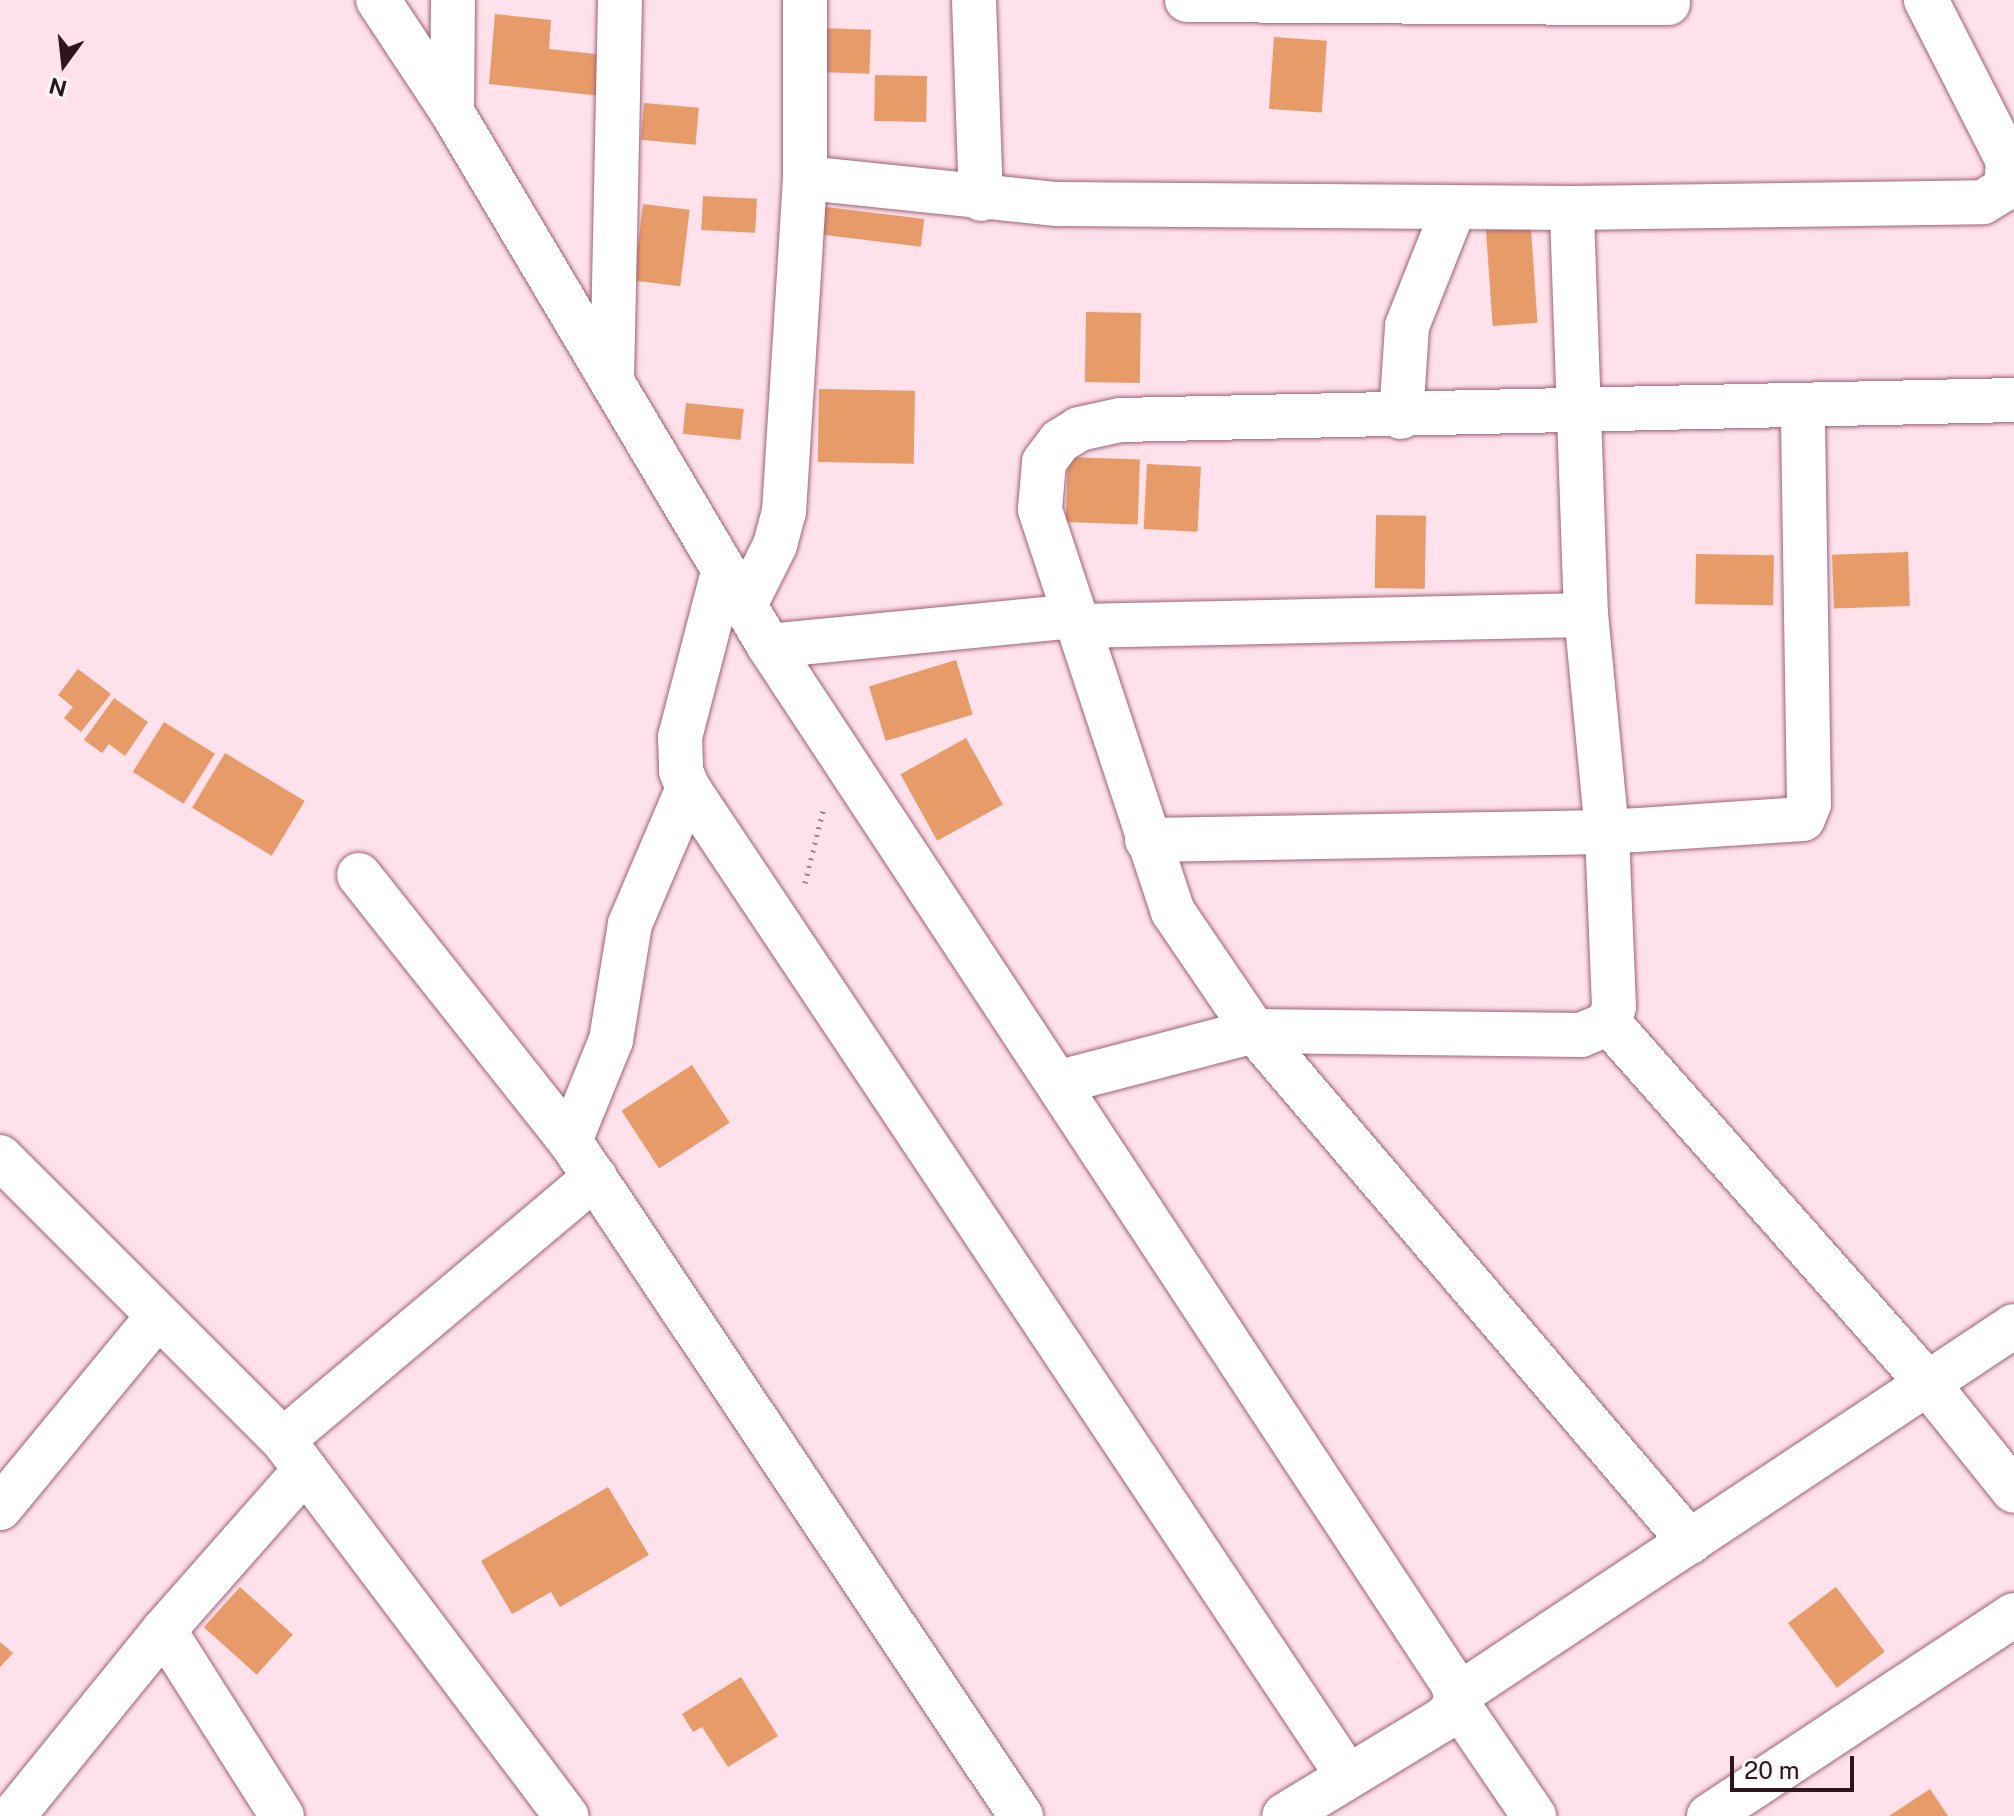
<!DOCTYPE html>
<html>
<head>
<meta charset="utf-8">
<style>
  body { margin:0 }
  #map { position:relative; width:2014px; height:1816px; overflow:hidden; background:#fee1eb; font-family:"Public Sans",sans-serif }
  div>[style] { position:absolute }
  [style*='--x'] { left:calc(var(--x)*1px); top:calc(var(--y)*1px); width:calc(var(--w)*1px); rotate:calc(var(--a)*1deg) }
  .building>* { inset:0; background:#e79b69; transform-origin:0 0 }
  .path>* { height:5px; margin-top:-2.5px; transform-origin:0; background:repeating-linear-gradient(90deg,#9e828c 0 2px,transparent 0 8px) }
  .roads { filter:drop-shadow(0 0 2px #9f607a) drop-shadow(0 0 2px #9f607a) }
  .minor>* { height:44px; margin:-22px; padding:0 22px; transform-origin:22px; border-radius:22px; background:#fff }
  span { translate:-50% -50%; white-space:nowrap; text-align:center; line-height:1.15; -webkit-text-stroke:8px #f7f7f7; paint-order:stroke }
  .north { position:absolute; left:24px; top:24px; width:80px; height:80px; -webkit-text-stroke:6px #f7f7f7; paint-order:stroke; rotate:195deg; font-size:22px; font-weight:700; line-height:32px; text-align:center; color:#2d141e }
  .north::after { content:''; display:block; margin:auto; width:28px; height:36px; background:#2d141e; clip-path:polygon(50% 0,100% 100%,50% 72%,0 100%) }
  .scale { position:absolute; left:1730px; top:1756px; width:124px; height:36px; box-sizing:border-box; border:4px solid #2d141e; border-top:0; padding-left:10px; font-size:24px; line-height:28px; white-space:nowrap; color:#2d141e; -webkit-text-stroke:6px #f7f7f7; paint-order:stroke }
</style>
</head>
<body>
<div id="map">
  <div class="building">
    <i style="clip-path:polygon(495px 14px,551px 20px,549px 49px,605px 55px,601px 96px,489px 84px)"></i>
    <i style="left:820px;top:28px;width:51px;height:44px;rotate:2deg"></i>
    <i style="left:1274px;top:37px;width:53px;height:72px;rotate:4deg"></i>
    <i style="left:875px;top:75px;width:52px;height:46px;rotate:1deg"></i>
    <i style="left:644px;top:103px;width:55px;height:37px;rotate:5deg"></i>
    <i style="left:703px;top:196px;width:54px;height:34px;rotate:3deg"></i>
    <i style="left:643px;top:204px;width:47px;height:77px;rotate:7deg"></i>
    <i style="left:818px;top:206px;width:107px;height:28px;rotate:7deg"></i>
    <i style="left:1530px;top:215px;width:108px;height:45px;rotate:86deg"></i>
    <i style="left:1086px;top:312px;width:55px;height:70px;rotate:1deg"></i>
    <i style="left:819px;top:389px;width:96px;height:73px;rotate:1deg"></i>
    <i style="left:686px;top:403px;width:58px;height:31px;rotate:6deg"></i>
    <i style="left:1068px;top:457px;width:72px;height:65px;rotate:2deg"></i>
    <i style="left:1147px;top:464px;width:54px;height:65px;rotate:3deg"></i>
    <i style="left:1376px;top:515px;width:50px;height:73px;rotate:1deg"></i>
    <i style="left:1908px;top:552px;width:54px;height:76px;rotate:88deg"></i>
    <i style="left:1696px;top:554px;width:78px;height:50px;rotate:1deg"></i>
    <i style="left:956px;top:660px;width:57px;height:91px;rotate:73deg"></i>
    <i style="clip-path:polygon(78px 669px,111px 694px,81px 732px,64px 718px,73px 707px,58px 695px)"></i>
    <i style="clip-path:polygon(114px 698px,148px 722px,125px 756px,109px 744px,102px 753px,84px 740px)"></i>
    <i style="left:164px;top:722px;width:60px;height:59px;rotate:32deg"></i>
    <i style="left:966px;top:738px;width:76px;height:75px;rotate:61deg"></i>
    <i style="left:225px;top:753px;width:93px;height:64px;rotate:31deg"></i>
    <i style="left:692px;top:1065px;width:69px;height:84px;rotate:57deg"></i>
    <i style="clip-path:polygon(608px 1487px,649px 1555px,560px 1607px,551px 1592px,512px 1614px,481px 1561px)"></i>
    <i style="left:240px;top:1587px;width:71px;height:54px;rotate:42deg"></i>
    <i style="left:1836px;top:1587px;width:81px;height:60px;rotate:53deg"></i>
    <i style="clip-path:polygon(0 1642px,13px 1653px,0 1667px)"></i>
    <i style="clip-path:polygon(741px 1677px,778px 1736px,728px 1767px,702px 1727px,693px 1732px,682px 1714px)"></i>
    <i style="clip-path:polygon(1930px 1789px,1948px 1816px,1889px 1816px)"></i>
  </div>
  <div class="path">
    <i style="--x:805;--y:883;--w:78;--a:-76"></i>
  </div>
  <div class="roads">
    <div class="minor">
      <i style="--x:378;--y:0;--w:134;--a:56.5"></i>
      <i style="--x:452;--y:112;--w:621;--a:59.31"></i>
      <i style="--x:769;--y:646;--w:1243;--a:56.62"></i>
      <i style="--x:1453;--y:1684;--w:19;--a:78"></i>
      <i style="--x:1457;--y:1703;--w:19;--a:129"></i>
      <i style="--x:1445;--y:1718;--w:188;--a:148.7"></i>
      <i style="--x:974;--y:0;--w:199;--a:88"></i>
      <i style="--x:1187;--y:0;--w:481;--a:0.4"></i>
      <i style="--x:452;--y:112;--w:112;--a:-89.5"></i>
      <i style="--x:805;--y:178;--w:253;--a:5.9"></i>
      <i style="--x:1057;--y:204;--w:515;--a:0.45"></i>
      <i style="--x:1572;--y:208;--w:411;--a:-0.8"></i>
      <i style="--x:1983;--y:202;--w:27;--a:-31"></i>
      <i style="--x:2006;--y:188;--w:27;--a:-86"></i>
      <i style="--x:2008;--y:161;--w:181;--a:-117"></i>
      <i style="--x:612;--y:381;--w:381;--a:-88.8"></i>
      <i style="--x:1401;--y:417;--w:91;--a:-86.2"></i>
      <i style="--x:1407;--y:326;--w:127;--a:-68.3"></i>
      <i style="--x:723;--y:572;--w:171;--a:104.6"></i>
      <i style="--x:680;--y:737;--w:34;--a:88"></i>
      <i style="--x:681;--y:771;--w:18;--a:68"></i>
      <i style="--x:688;--y:788;--w:1187;--a:56.27"></i>
      <i style="--x:744;--y:607;--w:69;--a:-63.4"></i>
      <i style="--x:775;--y:545;--w:34;--a:-75"></i>
      <i style="--x:784;--y:512;--w:335;--a:-86.4"></i>
      <i style="--x:805;--y:178;--w:178;--a:-90"></i>
      <i style="--x:1078;--y:626;--w:508;--a:-1.24"></i>
      <i style="--x:769;--y:646;--w:306;--a:-5.6"></i>
      <i style="--x:1147;--y:840;--w:460;--a:-1"></i>
      <i style="--x:1607;--y:832;--w:196;--a:-3.8"></i>
      <i style="--x:1803;--y:819;--w:16;--a:-68"></i>
      <i style="--x:1809;--y:804;--w:396;--a:-90.9"></i>
      <i style="--x:359;--y:875;--w:340;--a:51.6"></i>
      <i style="--x:570;--y:1141;--w:812;--a:56.25"></i>
      <i style="--x:1609;--y:1023;--w:482;--a:48.5"></i>
      <i style="--x:1928;--y:1384;--w:137;--a:51.2"></i>
      <i style="--x:1060;--y:1082;--w:201;--a:-14.7"></i>
      <i style="--x:1254;--y:1031;--w:327;--a:0.7"></i>
      <i style="--x:1581;--y:1035;--w:30;--a:-23"></i>
      <i style="--x:1609;--y:1023;--w:17;--a:-73"></i>
      <i style="--x:1614;--y:1007;--w:175;--a:-92.3"></i>
      <i style="--x:1607;--y:832;--w:218;--a:-95.5"></i>
      <i style="--x:1586;--y:615;--w:407;--a:-92"></i>
      <i style="--x:570;--y:1141;--w:109;--a:-67.9"></i>
      <i style="--x:611;--y:1040;--w:118;--a:-80.7"></i>
      <i style="--x:630;--y:924;--w:148;--a:-66.9"></i>
      <i style="--x:0;--y:1157;--w:400;--a:45"></i>
      <i style="--x:283;--y:1440;--w:471;--a:53"></i>
      <i style="--x:283;--y:1440;--w:408;--a:-40.1"></i>
      <i style="--x:0;--y:1508;--w:249;--a:-50.5"></i>
      <i style="--x:1690;--y:1542;--w:672;--a:-130.47"></i>
      <i style="--x:1254;--y:1031;--w:144;--a:-124.2"></i>
      <i style="--x:1173;--y:912;--w:424;--a:-108.3"></i>
      <i style="--x:1040;--y:509;--w:47;--a:-85.1"></i>
      <i style="--x:1044;--y:462;--w:26;--a:-53"></i>
      <i style="--x:1060;--y:441;--w:22;--a:-32"></i>
      <i style="--x:1079;--y:429;--w:42;--a:-12.4"></i>
      <i style="--x:1120;--y:420;--w:894;--a:-1.28"></i>
      <i style="--x:164;--y:1630;--w:220;--a:57.6"></i>
      <i style="--x:1458;--y:1695;--w:667;--a:-33.57"></i>
      <i style="--x:1457;--y:1703;--w:137;--a:55.7"></i>
      <i style="--x:13;--y:1816;--w:240;--a:-50.9"></i>
      <i style="--x:164;--y:1630;--w:213;--a:-48.6"></i>
      <i style="--x:1709;--y:1816;--w:365;--a:-33.4"></i>
    </div>
  </div>
  <div class="north">N</div>
  <div class="scale">20 m</div>
</div>
</body>
</html>
